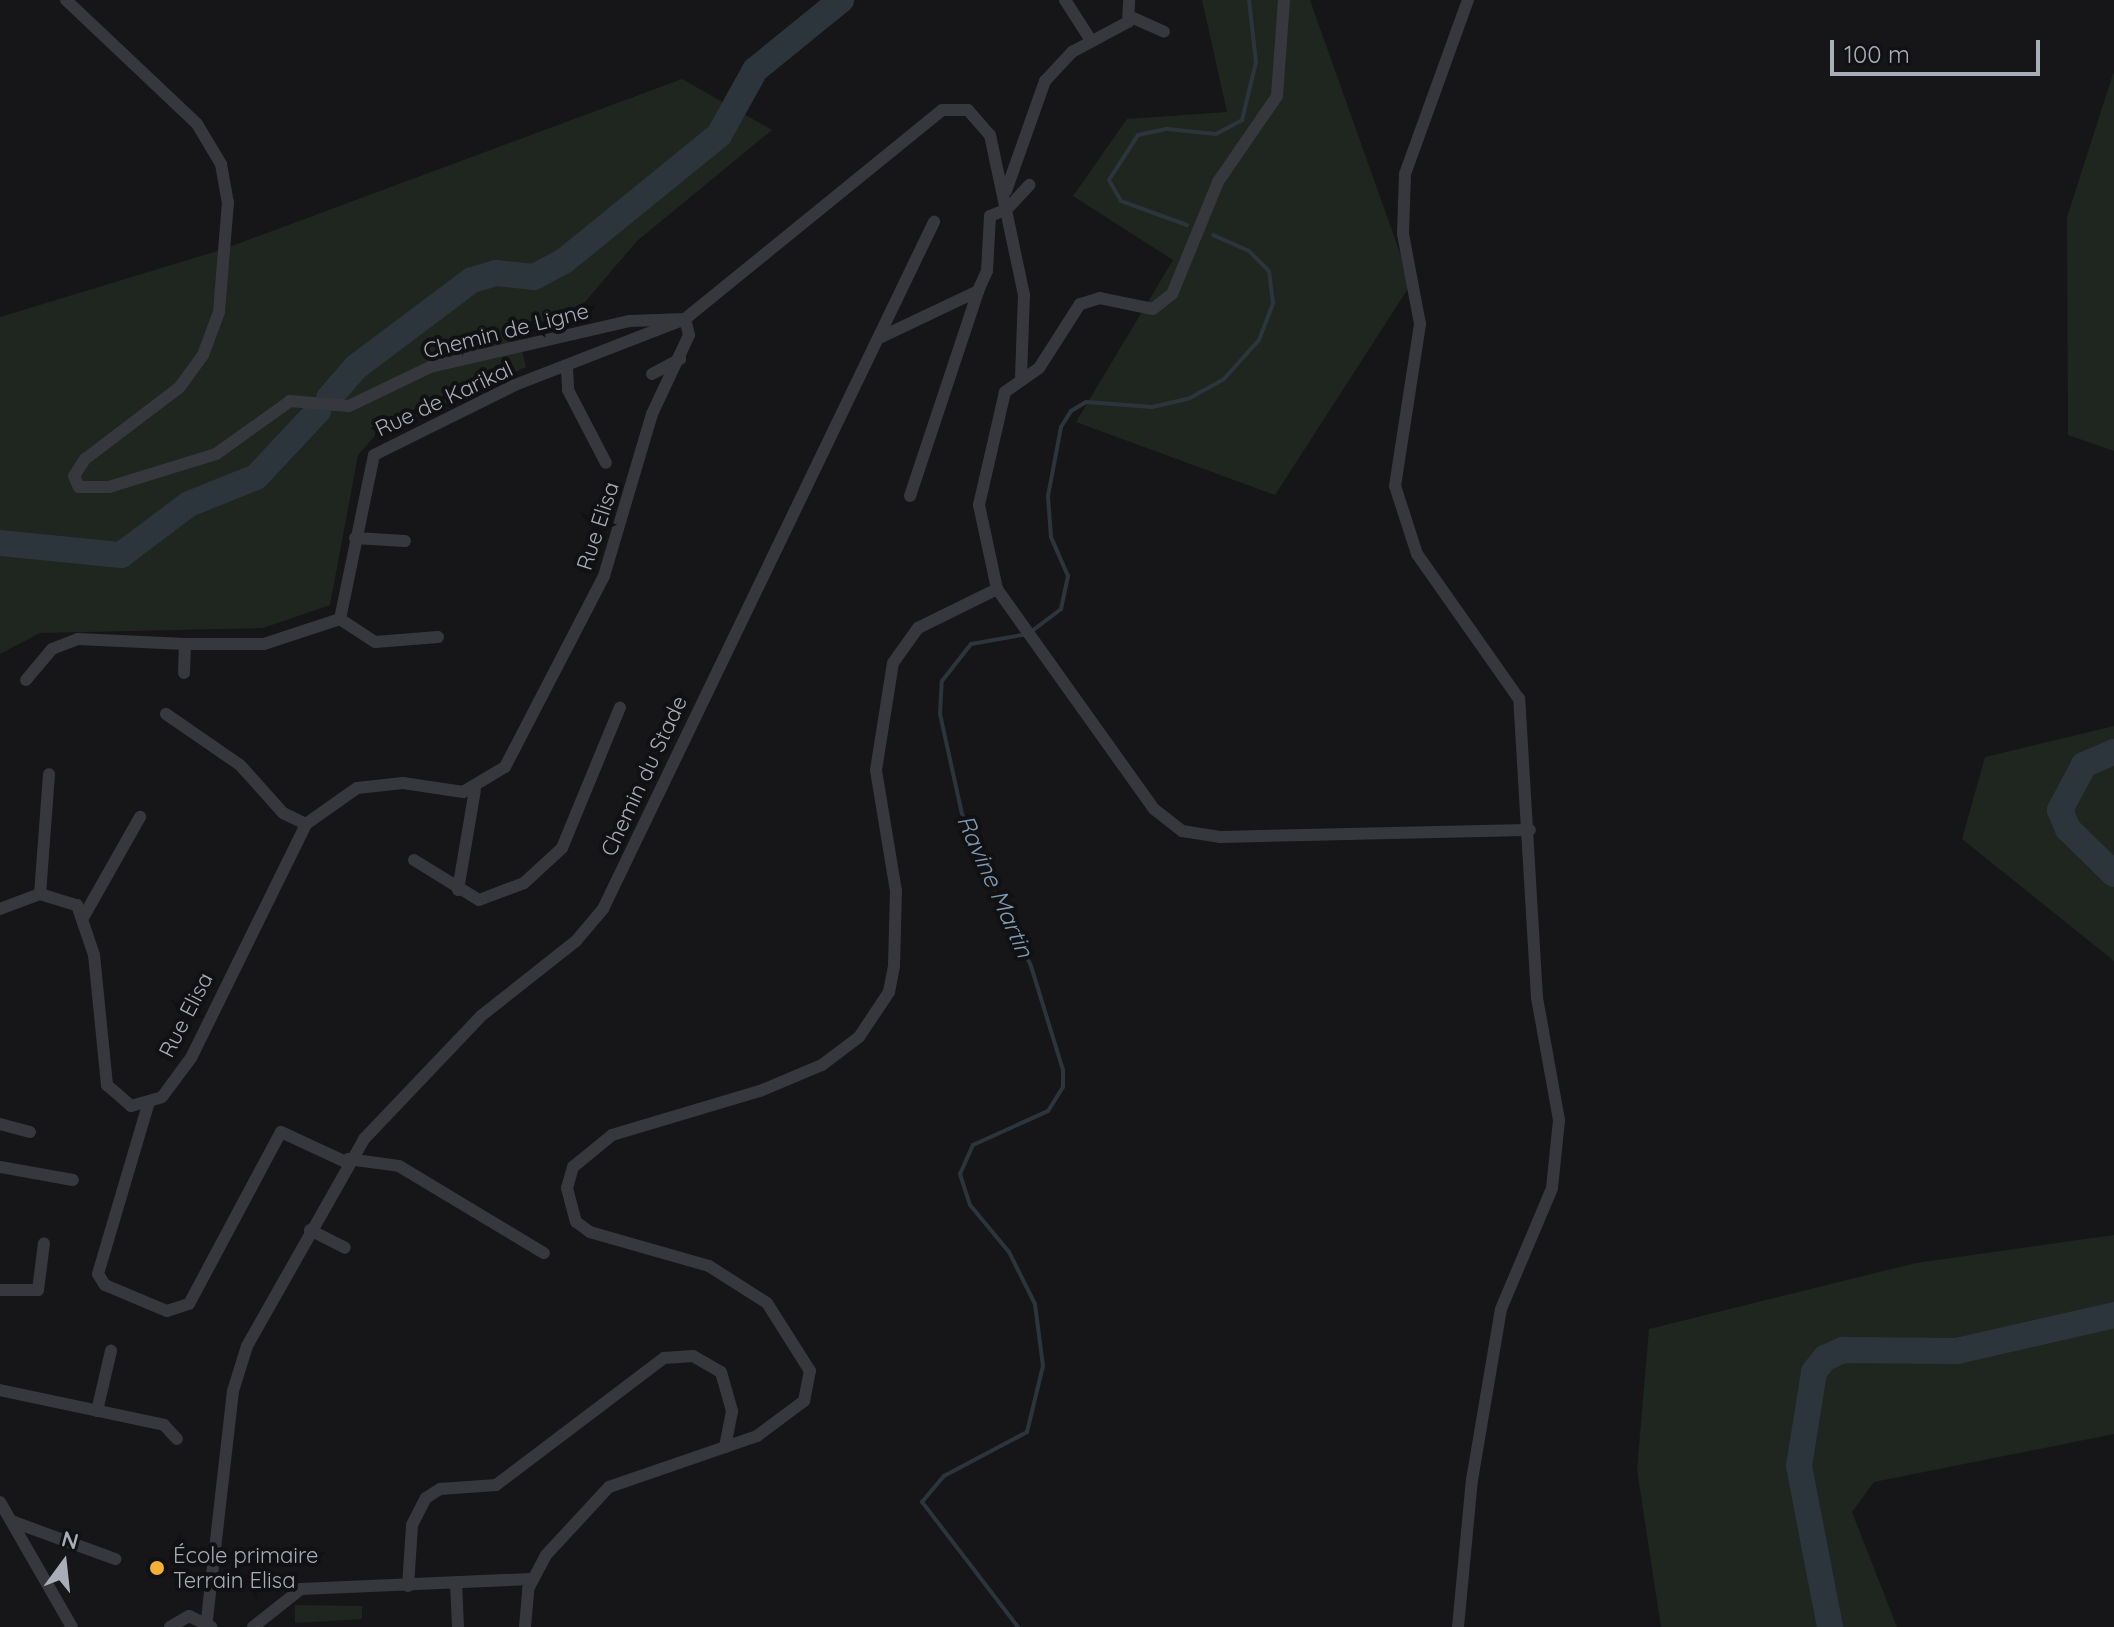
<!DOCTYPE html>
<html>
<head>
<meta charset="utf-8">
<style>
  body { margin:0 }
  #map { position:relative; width:2114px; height:1627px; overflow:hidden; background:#161618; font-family:Quicksand,sans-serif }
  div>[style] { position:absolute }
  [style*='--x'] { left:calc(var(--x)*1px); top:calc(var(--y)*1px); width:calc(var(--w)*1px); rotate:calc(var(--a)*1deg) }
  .green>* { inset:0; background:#1e261f }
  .stream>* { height:4px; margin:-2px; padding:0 2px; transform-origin:2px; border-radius:2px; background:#2c353c }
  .river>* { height:26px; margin:-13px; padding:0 13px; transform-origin:13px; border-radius:13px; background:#2c353c }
  .minor>* { height:12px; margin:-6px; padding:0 6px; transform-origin:6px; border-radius:6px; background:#37383d }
  .dots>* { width:22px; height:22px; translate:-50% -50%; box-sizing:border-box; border:4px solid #111113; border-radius:50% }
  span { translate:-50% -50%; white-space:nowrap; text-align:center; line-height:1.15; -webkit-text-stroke:8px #111113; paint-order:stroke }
  .street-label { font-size:22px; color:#a8adb8 }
  .poi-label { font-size:22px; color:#a8adb8 }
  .left { translate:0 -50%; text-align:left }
  .water-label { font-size:24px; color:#7f9bb3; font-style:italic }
  .north { position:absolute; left:24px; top:1523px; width:80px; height:80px; -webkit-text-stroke:6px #111113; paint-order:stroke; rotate:15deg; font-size:22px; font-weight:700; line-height:32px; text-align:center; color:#a8adb8 }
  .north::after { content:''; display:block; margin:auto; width:28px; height:36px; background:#a8adb8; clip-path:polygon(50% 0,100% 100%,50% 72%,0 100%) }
  .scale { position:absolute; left:1830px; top:40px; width:210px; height:36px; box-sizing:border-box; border:4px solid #a8adb8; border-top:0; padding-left:10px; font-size:24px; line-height:28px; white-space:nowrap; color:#a8adb8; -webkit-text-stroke:6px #111113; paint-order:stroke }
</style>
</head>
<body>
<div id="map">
  <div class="green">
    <i style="clip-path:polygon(1202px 0,1310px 0,1411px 284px,1275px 495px,1076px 422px,1173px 260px,1073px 196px,1127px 119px,1227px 112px)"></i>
    <i style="clip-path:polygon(2114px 71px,2114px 451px,2068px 435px,2067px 217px)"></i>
    <i style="clip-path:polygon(682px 79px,772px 130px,637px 241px,584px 303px,518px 332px,526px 367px,375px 436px,358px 455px,330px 605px,263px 628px,40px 633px,0 654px,0 317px,224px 249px)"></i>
    <i style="clip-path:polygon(2114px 726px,2114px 961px,1962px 839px,1985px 757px)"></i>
    <i style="clip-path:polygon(2114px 1235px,2114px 1434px,1874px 1482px,1852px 1512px,1897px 1627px,1661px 1627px,1637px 1470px,1649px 1329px,1916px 1263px)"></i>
    <i style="clip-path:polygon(295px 1605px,362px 1606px,362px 1619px,295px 1623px)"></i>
  </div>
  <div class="stream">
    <i style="--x:1187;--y:225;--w:70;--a:-160"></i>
    <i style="--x:1121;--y:201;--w:24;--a:-120"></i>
    <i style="--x:1109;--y:180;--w:54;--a:-57.2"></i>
    <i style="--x:1138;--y:135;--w:30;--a:-12"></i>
    <i style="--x:1167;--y:129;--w:49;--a:5.8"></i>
    <i style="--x:1216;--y:134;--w:30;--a:-28"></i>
    <i style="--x:1242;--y:120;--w:60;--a:-76.4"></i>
    <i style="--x:1256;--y:62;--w:62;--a:-96.4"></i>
    <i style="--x:1018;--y:1627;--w:158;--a:-127.5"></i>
    <i style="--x:922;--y:1502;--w:34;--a:-50"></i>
    <i style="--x:944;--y:1476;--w:94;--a:-27.9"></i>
    <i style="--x:1027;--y:1432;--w:68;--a:-76.4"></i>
    <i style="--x:1043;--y:1366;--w:63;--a:-97.4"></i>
    <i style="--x:1035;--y:1304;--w:58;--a:-116.6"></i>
    <i style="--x:1009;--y:1252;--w:61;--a:-129.7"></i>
    <i style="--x:970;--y:1205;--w:33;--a:-108"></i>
    <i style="--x:960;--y:1174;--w:32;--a:-66"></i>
    <i style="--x:973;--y:1145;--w:82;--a:-24.4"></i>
    <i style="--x:1048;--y:1111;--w:28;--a:-58"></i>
    <i style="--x:1063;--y:1087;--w:17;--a:-90"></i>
    <i style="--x:1063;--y:1070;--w:109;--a:-107.1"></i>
    <i style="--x:1031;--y:966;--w:167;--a:-114.4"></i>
    <i style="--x:962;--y:814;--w:102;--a:-102.4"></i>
    <i style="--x:940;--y:714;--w:33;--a:-87"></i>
    <i style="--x:942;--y:681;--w:47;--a:-51.9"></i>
    <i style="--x:971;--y:644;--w:58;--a:-10"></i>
    <i style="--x:1028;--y:634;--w:41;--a:-37.1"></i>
    <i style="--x:1061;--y:609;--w:34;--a:-78"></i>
    <i style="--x:1068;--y:576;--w:43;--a:-113.6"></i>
    <i style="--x:1051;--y:537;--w:41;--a:-94.2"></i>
    <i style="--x:1048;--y:496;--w:70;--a:-79.3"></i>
    <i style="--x:1061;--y:427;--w:19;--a:-58"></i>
    <i style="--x:1071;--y:411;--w:17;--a:-31"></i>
    <i style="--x:1086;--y:402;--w:66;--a:4.3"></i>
    <i style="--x:1152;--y:407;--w:39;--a:-13"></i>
    <i style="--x:1190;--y:398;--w:38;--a:-29"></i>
    <i style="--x:1223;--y:380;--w:54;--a:-48"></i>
    <i style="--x:1259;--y:340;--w:40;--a:-69"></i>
    <i style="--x:1273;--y:303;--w:32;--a:-97"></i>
    <i style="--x:1269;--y:271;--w:28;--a:-135"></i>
    <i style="--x:1249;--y:251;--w:39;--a:-156"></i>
  </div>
  <div class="river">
    <i style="--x:329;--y:398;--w:41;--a:-48.9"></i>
    <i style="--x:356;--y:367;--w:145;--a:-36.9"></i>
    <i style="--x:472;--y:280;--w:25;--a:-16"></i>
    <i style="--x:496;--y:273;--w:38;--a:6"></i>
    <i style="--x:534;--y:277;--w:34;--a:-28"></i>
    <i style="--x:564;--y:261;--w:200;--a:-39.1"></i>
    <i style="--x:719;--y:135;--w:74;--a:-61"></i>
    <i style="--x:755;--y:70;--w:111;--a:-39.1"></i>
    <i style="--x:0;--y:543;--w:122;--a:5.7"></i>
    <i style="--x:121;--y:555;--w:85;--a:-36.9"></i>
    <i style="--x:189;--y:504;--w:72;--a:-21.9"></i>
    <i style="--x:256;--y:477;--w:91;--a:-46.8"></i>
    <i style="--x:2114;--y:752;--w:33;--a:157"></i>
    <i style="--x:2084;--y:765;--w:51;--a:118.1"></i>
    <i style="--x:2060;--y:810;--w:21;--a:67"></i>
    <i style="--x:2068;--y:829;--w:64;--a:44.4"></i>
    <i style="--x:1830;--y:1627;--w:164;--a:-100.9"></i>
    <i style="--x:1799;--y:1466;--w:95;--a:-80.9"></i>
    <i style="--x:1814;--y:1372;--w:18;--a:-52"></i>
    <i style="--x:1825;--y:1358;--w:20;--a:-24"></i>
    <i style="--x:1843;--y:1350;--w:114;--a:0.5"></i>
    <i style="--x:1957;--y:1351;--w:161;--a:-12.9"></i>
  </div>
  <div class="minor">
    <i style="--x:66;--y:0;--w:180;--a:43.4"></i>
    <i style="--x:197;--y:124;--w:47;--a:59"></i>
    <i style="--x:221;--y:164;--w:39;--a:80"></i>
    <i style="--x:228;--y:202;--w:110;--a:94.7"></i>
    <i style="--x:219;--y:312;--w:46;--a:110.4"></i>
    <i style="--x:203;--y:355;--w:39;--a:126"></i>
    <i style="--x:180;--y:387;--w:119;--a:142.8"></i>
    <i style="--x:85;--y:459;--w:20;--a:123"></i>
    <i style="--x:74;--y:476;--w:12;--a:66"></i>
    <i style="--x:79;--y:487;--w:30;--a:0"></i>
    <i style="--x:109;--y:487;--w:112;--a:-17.1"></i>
    <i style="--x:216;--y:454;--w:91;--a:-35.6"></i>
    <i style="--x:290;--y:401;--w:59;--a:4.8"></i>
    <i style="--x:349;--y:406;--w:90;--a:-25.7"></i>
    <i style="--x:430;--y:367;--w:204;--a:-13"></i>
    <i style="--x:629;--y:321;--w:56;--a:-2"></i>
    <i style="--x:1065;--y:0;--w:46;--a:57.3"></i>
    <i style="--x:1284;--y:0;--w:96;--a:94.2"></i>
    <i style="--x:1277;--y:96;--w:104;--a:124.5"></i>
    <i style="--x:1218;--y:182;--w:121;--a:112.3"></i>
    <i style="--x:1172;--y:294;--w:24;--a:142"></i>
    <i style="--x:1153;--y:309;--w:54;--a:-168.3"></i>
    <i style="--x:1100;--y:298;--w:21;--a:163"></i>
    <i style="--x:1080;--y:304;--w:76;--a:122.6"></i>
    <i style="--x:1039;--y:368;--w:42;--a:144.8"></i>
    <i style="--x:1005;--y:392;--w:116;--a:103"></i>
    <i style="--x:979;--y:505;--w:86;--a:77.9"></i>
    <i style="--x:997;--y:589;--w:270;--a:54.5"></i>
    <i style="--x:1154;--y:809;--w:36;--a:38"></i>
    <i style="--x:1182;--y:831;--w:38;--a:9"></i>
    <i style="--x:1220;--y:837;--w:310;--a:-1.3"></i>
    <i style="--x:1131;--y:17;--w:36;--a:24"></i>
    <i style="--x:1006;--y:191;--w:117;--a:-70.5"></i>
    <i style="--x:1045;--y:81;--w:40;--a:-47"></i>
    <i style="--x:1072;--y:52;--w:64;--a:-28.2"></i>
    <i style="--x:1128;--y:22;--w:22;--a:-87"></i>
    <i style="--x:1007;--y:209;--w:33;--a:-47"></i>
    <i style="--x:879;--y:338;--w:110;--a:-25.4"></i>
    <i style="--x:978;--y:291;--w:22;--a:-66"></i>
    <i style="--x:987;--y:271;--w:55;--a:-86.9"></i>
    <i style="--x:990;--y:216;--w:18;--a:-22"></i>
    <i style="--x:567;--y:368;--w:22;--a:87"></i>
    <i style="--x:568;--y:390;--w:82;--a:62.5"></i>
    <i style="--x:652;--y:374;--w:32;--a:-28"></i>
    <i style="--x:910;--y:496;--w:216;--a:-71.6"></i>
    <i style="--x:355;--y:538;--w:50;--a:3.4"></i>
    <i style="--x:438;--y:637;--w:63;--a:175.5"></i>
    <i style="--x:375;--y:642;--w:42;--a:-146.7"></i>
    <i style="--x:340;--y:619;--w:167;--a:-78.3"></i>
    <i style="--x:374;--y:455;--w:157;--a:-26.4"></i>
    <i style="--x:515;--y:385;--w:182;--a:-21.2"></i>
    <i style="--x:685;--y:319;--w:331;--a:-39.1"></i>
    <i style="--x:942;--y:110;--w:26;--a:0"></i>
    <i style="--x:968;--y:110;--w:33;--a:49"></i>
    <i style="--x:990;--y:135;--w:164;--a:78"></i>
    <i style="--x:1024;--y:295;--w:81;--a:92.1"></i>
    <i style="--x:185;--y:644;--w:79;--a:0"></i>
    <i style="--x:264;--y:644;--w:80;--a:-18.2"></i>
    <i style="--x:26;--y:680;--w:40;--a:-50"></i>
    <i style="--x:52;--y:649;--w:28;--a:-21"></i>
    <i style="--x:78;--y:639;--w:107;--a:2.7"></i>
    <i style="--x:185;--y:644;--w:29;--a:92"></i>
    <i style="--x:166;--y:714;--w:90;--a:34.6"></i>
    <i style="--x:240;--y:765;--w:64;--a:48.1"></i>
    <i style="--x:283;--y:813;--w:25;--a:26"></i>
    <i style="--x:414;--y:860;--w:76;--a:31.6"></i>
    <i style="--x:479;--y:900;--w:48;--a:-20.7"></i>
    <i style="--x:524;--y:883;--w:52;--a:-42.6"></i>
    <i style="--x:562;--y:848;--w:152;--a:-67.6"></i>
    <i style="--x:458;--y:890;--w:101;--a:-80.4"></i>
    <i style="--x:40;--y:894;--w:120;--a:-85.7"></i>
    <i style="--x:0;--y:909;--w:43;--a:-20.6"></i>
    <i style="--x:40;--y:894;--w:39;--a:17"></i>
    <i style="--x:77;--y:905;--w:53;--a:71.2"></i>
    <i style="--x:94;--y:955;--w:131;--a:84.3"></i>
    <i style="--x:107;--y:1085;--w:32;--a:41"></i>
    <i style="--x:131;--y:1106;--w:32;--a:-16"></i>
    <i style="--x:162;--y:1097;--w:49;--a:-53.4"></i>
    <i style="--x:191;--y:1058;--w:261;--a:-63.8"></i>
    <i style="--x:306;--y:824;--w:62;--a:-35.2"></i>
    <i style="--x:357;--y:788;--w:46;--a:-6.2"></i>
    <i style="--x:403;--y:783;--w:61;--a:8.5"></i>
    <i style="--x:463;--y:792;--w:49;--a:-30.8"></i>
    <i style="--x:505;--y:767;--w:215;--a:-62.6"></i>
    <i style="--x:604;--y:576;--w:169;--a:-73.5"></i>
    <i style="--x:652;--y:414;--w:87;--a:-64.9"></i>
    <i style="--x:689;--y:335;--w:16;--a:-104"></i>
    <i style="--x:84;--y:916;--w:114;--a:-60.5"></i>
    <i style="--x:148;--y:1105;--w:176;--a:106.5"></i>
    <i style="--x:98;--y:1274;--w:13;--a:58"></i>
    <i style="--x:105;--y:1285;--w:67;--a:22.8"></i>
    <i style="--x:167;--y:1311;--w:23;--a:-18"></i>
    <i style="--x:189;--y:1304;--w:195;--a:-61.9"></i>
    <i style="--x:281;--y:1132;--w:72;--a:24.8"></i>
    <i style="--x:0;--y:1124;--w:31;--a:15"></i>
    <i style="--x:348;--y:1159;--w:51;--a:7.8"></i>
    <i style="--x:399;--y:1166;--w:169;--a:31"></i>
    <i style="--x:0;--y:1167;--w:74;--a:10.1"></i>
    <i style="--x:310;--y:1230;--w:39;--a:27"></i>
    <i style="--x:0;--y:1290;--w:38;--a:0"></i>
    <i style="--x:38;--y:1290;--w:47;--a:-82.7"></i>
    <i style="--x:0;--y:1390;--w:168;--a:12"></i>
    <i style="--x:164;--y:1425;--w:19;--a:47"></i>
    <i style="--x:97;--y:1411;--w:62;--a:-76.9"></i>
    <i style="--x:0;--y:1502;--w:144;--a:60.1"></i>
    <i style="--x:14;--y:1522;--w:108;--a:20.1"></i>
    <i style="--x:456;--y:1583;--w:44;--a:87.4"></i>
    <i style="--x:408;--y:1586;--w:61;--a:-86.2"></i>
    <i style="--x:412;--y:1525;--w:30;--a:-63"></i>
    <i style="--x:426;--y:1498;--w:17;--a:-33"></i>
    <i style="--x:440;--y:1489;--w:56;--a:-4.1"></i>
    <i style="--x:496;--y:1485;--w:211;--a:-37.1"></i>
    <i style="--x:664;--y:1358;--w:29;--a:-4"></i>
    <i style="--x:693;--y:1356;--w:32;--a:30"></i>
    <i style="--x:721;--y:1372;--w:41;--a:74.2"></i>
    <i style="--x:732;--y:1411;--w:37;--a:101"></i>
    <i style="--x:207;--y:1619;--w:229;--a:-83.5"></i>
    <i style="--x:233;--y:1391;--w:47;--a:-72.7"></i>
    <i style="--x:247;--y:1346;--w:238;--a:-60.5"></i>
    <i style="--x:364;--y:1139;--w:170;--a:-46.4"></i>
    <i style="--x:481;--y:1016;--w:121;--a:-38.3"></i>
    <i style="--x:576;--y:941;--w:42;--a:-49.8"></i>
    <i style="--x:603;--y:909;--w:763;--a:-64.28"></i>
    <i style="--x:170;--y:1627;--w:22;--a:-30"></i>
    <i style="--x:189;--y:1616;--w:25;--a:26"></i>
    <i style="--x:253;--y:1627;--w:61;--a:-38.4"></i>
    <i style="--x:301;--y:1589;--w:231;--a:-2.5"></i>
    <i style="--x:525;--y:1627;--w:38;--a:-85"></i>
    <i style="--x:528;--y:1589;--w:38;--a:-62"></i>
    <i style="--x:546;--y:1555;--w:93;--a:-47.2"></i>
    <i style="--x:609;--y:1487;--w:157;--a:-19"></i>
    <i style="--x:757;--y:1436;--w:59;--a:-36.7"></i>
    <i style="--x:804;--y:1401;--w:31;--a:-79"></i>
    <i style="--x:810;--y:1371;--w:80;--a:-122.3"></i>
    <i style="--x:767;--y:1303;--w:69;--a:-147.5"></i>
    <i style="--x:709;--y:1266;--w:124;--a:-164.1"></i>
    <i style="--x:590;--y:1232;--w:17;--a:-144"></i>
    <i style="--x:576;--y:1222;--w:35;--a:-105"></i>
    <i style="--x:567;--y:1188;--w:22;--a:-74"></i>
    <i style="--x:573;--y:1167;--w:50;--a:-39.4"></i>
    <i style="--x:612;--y:1135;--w:154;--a:-16.6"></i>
    <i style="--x:760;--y:1091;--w:67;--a:-22.8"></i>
    <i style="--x:822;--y:1065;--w:46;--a:-37.1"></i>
    <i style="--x:859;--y:1037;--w:54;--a:-56.3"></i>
    <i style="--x:889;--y:992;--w:26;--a:-79"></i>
    <i style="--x:894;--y:966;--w:75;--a:-88.5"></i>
    <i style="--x:896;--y:891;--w:123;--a:-99.4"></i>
    <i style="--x:876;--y:770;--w:108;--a:-81"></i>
    <i style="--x:893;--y:663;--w:43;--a:-54.5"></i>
    <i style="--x:918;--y:628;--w:88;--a:-26.3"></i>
    <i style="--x:1458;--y:1627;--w:148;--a:-84.6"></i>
    <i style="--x:1472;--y:1480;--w:173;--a:-80.4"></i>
    <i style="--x:1501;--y:1309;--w:131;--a:-67.1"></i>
    <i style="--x:1552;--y:1188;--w:68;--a:-84.1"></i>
    <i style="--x:1559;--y:1120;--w:124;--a:-100.2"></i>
    <i style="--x:1537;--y:998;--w:300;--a:-93.4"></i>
    <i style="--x:1519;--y:699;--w:177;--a:-125.1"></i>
    <i style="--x:1417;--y:554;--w:71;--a:-107.9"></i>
    <i style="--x:1395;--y:486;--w:164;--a:-81.2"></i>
    <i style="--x:1420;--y:324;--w:92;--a:-100.7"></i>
    <i style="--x:1403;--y:234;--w:60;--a:-88.1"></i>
    <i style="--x:1405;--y:174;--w:185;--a:-70.1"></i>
  </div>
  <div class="dots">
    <i style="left:157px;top:1568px;background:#f2b134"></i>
  </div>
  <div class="street-label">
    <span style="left:506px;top:331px;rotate:-14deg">Chemin de Ligne</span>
    <span style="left:444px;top:399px;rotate:-25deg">Rue de Karikal</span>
    <span style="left:598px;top:526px;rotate:-72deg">Rue Elisa</span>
    <span style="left:644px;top:776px;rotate:-65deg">Chemin du Stade</span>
    <span style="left:186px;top:1015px;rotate:-63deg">Rue Elisa</span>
  </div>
  <div class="poi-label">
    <span class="left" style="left:173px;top:1568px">École primaire<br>Terrain Elisa</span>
  </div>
  <div class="water-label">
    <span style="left:995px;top:886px;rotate:66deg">Ravine Martin</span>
  </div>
  <div class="north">N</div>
  <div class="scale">100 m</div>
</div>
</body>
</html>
